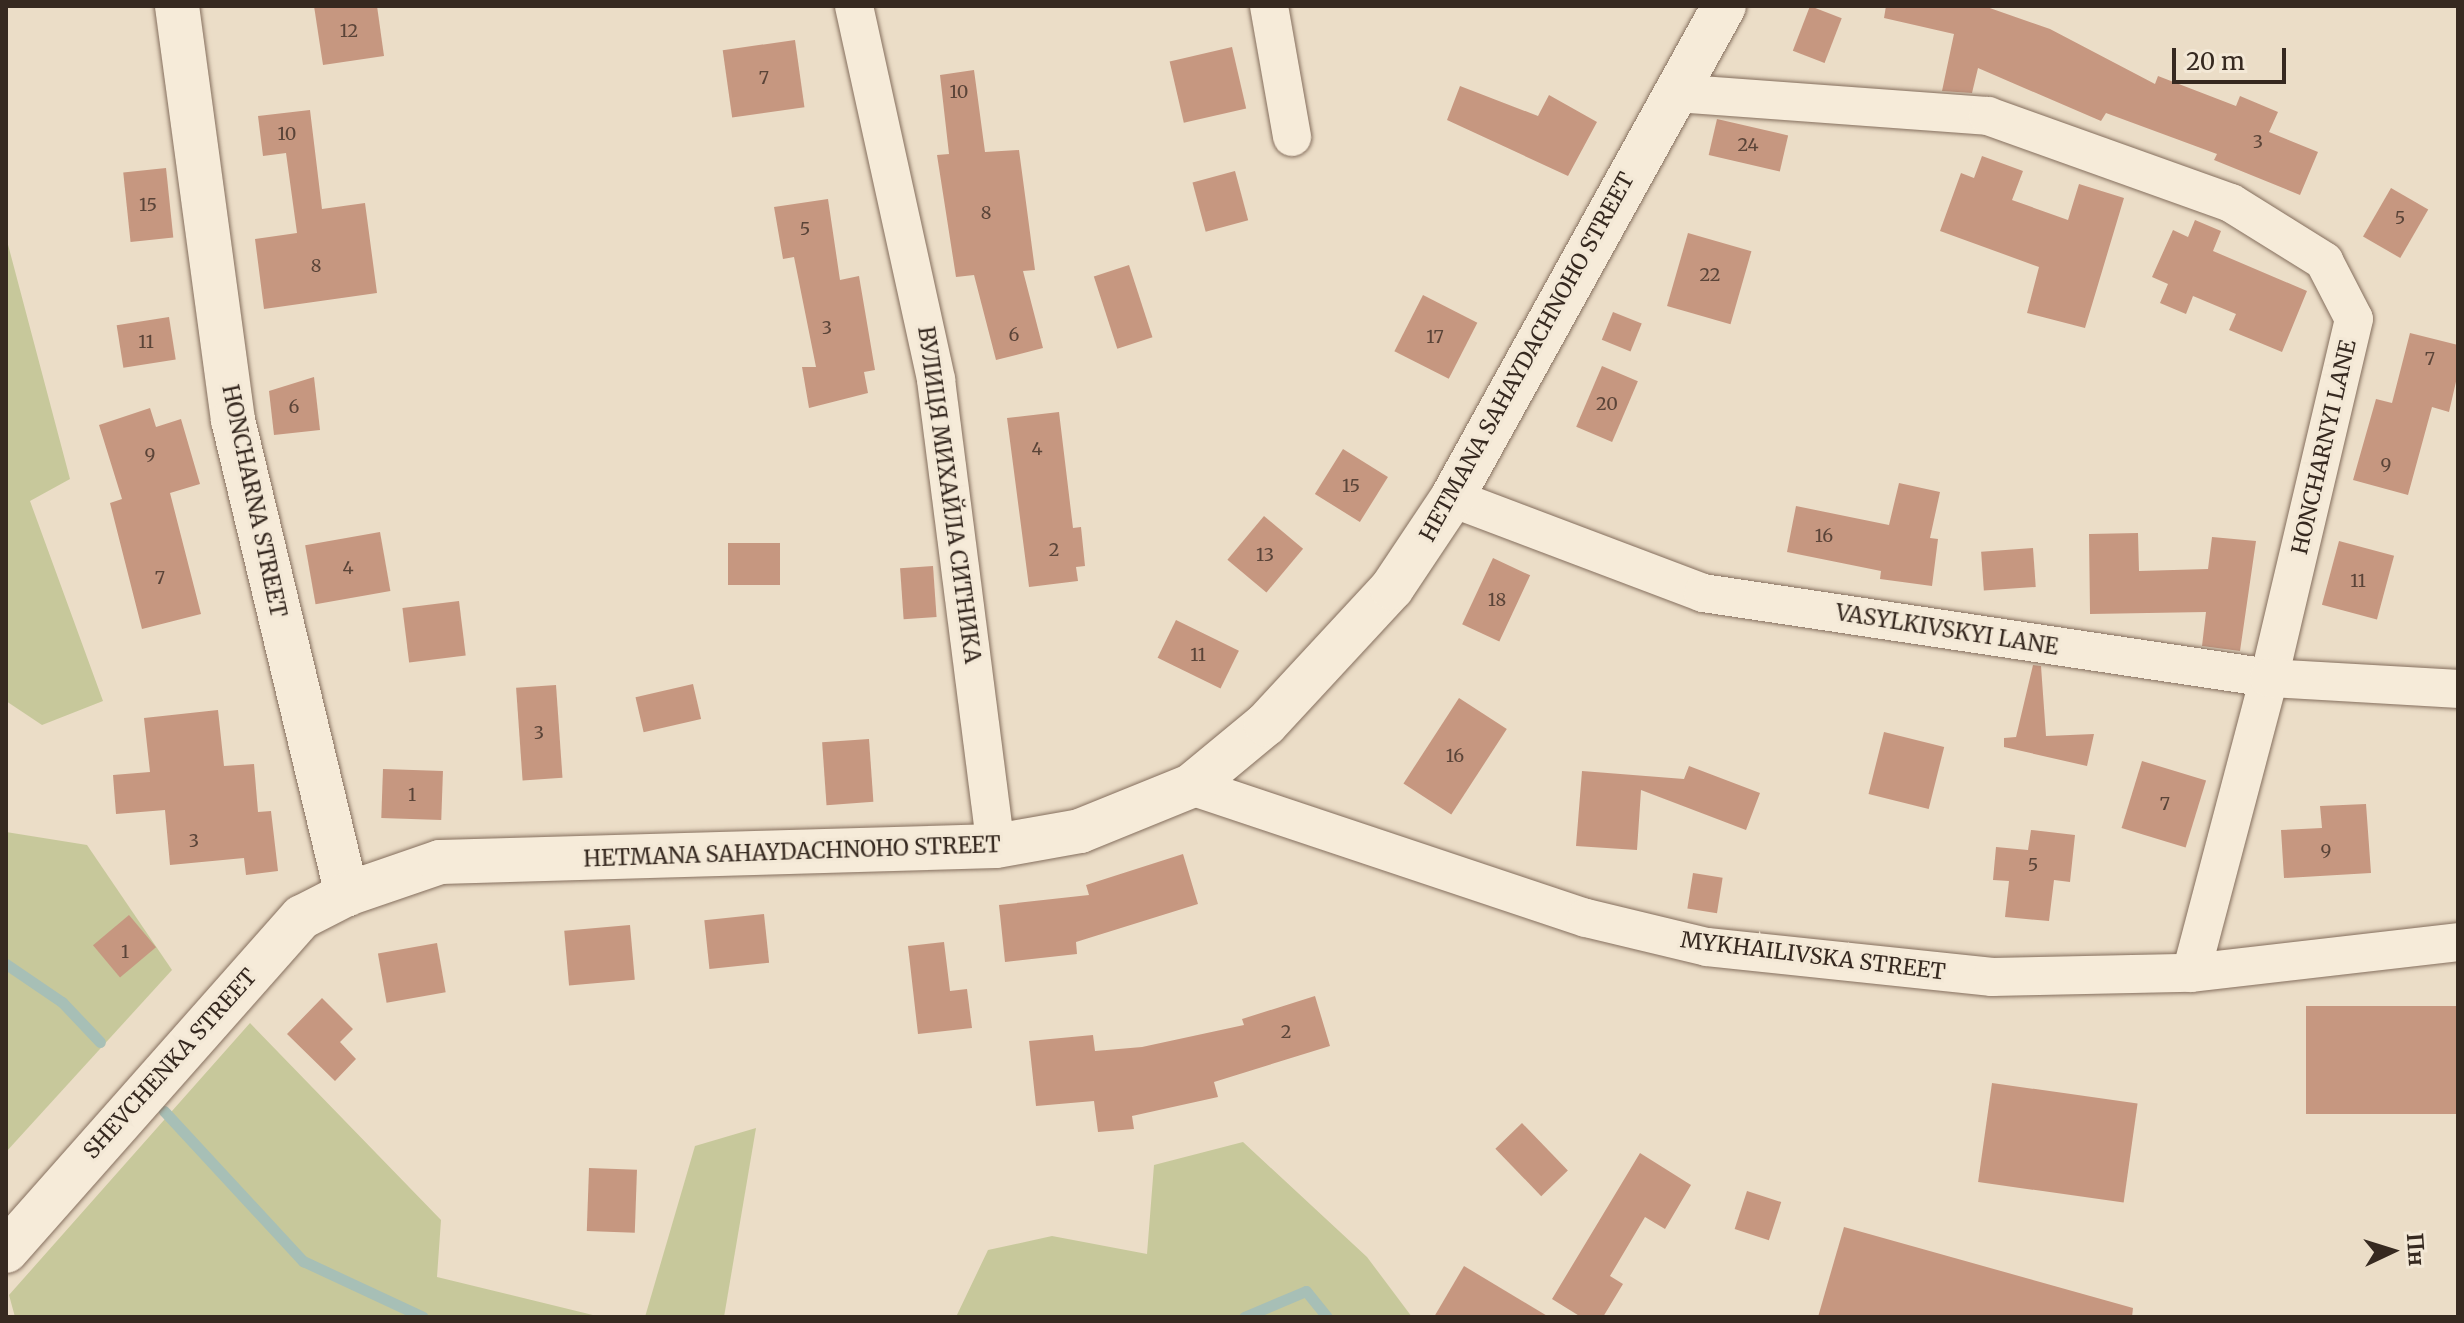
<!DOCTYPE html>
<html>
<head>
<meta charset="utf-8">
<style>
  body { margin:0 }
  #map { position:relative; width:2464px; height:1323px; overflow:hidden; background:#ebddc7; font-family:Merriweather,serif }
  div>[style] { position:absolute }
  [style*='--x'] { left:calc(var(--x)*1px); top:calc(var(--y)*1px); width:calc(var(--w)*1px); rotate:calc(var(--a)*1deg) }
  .green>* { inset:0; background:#c7c89b }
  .stream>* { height:11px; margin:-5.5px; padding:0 5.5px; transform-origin:5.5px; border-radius:5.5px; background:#a7bfb6 }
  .building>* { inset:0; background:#c69780; transform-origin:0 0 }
  .roads { filter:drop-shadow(0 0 2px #856f5e) drop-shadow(0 0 2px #856f5e) }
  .minor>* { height:38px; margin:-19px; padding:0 19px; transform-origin:19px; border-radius:19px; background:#f6ebd9 }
  .tertiary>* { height:44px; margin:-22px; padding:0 22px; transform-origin:22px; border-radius:22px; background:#f6ebd9 }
  .secondary>* { height:44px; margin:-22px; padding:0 22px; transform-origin:22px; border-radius:22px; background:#f6ebd9 }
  span { translate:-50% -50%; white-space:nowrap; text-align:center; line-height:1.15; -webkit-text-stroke:6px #f3e8d6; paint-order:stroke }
  .number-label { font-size:18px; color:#5a4438 }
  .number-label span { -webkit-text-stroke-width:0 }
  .street-label { font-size:22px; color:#362920 }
  .frame { position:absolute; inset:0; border:8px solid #362920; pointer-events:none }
  .north { position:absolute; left:2352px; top:1211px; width:80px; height:80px; -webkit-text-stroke:6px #f3e8d6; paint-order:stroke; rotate:86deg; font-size:22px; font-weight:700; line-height:32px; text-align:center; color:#362920 }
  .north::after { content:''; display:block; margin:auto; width:28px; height:36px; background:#362920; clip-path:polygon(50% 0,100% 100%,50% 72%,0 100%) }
  .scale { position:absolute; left:2172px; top:48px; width:114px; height:36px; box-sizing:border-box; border:4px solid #362920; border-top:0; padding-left:10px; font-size:24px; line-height:28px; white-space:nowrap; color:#362920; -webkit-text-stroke:6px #f3e8d6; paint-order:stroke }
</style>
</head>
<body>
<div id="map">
  <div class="green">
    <i style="clip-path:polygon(6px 237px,70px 479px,30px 501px,103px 701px,42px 725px,6px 701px)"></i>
    <i style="clip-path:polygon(6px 832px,87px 845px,172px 970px,6px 1152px)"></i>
    <i style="clip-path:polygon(250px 1023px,441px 1220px,437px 1277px,601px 1317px,15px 1317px,9px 1295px)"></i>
    <i style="clip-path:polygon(756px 1128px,724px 1317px,645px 1317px,695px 1146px)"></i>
    <i style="clip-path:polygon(1243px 1142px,1367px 1257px,1412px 1317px,956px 1317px,988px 1250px,1052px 1236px,1147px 1254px,1154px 1165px)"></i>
  </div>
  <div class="stream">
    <i style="--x:6;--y:964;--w:68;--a:34.2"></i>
    <i style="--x:62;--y:1002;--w:55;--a:46.5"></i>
    <i style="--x:164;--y:1111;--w:205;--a:47.2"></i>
    <i style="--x:303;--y:1261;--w:132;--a:25"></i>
    <i style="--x:1244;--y:1317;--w:67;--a:-22.8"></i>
    <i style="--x:1306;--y:1291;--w:33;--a:51"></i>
  </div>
  <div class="building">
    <i style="clip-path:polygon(314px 6px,377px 6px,384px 56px,323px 65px)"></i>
    <i style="left:1810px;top:6px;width:34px;height:48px;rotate:21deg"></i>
    <i style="clip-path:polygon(1886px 6px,1984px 6px,2050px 29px,2155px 84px,2158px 76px,2236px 106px,2240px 96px,2278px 112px,2269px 132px,2318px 152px,2300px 195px,2214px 160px,2217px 154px,2106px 113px,2101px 121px,1978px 68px,1972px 93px,1942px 91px,1954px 34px,1884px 18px)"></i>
    <i style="left:795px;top:40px;width:68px;height:73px;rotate:82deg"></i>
    <i style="left:1232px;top:47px;width:63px;height:64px;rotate:77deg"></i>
    <i style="clip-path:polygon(974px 70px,985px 152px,1019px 150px,1035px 270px,1023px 271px,1043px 348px,996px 360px,974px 275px,956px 277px,937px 155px,949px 154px,940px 75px)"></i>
    <i style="clip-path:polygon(1460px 86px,1538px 116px,1549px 95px,1597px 122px,1568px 176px,1447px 120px)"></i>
    <i style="clip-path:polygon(310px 110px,322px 209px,365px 203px,377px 293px,264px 309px,255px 239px,297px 233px,286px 153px,263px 156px,258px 116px)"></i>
    <i style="left:1717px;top:119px;width:73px;height:37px;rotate:13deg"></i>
    <i style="clip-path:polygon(1982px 156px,2023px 171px,2012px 200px,2068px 220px,2079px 184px,2124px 198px,2085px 328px,2027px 313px,2039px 267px,1940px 231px,1961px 173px,1974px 178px)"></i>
    <i style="left:166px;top:168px;width:70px;height:43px;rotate:84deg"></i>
    <i style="left:1235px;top:171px;width:51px;height:44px;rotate:75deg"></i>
    <i style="left:2391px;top:188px;width:43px;height:56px;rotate:30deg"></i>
    <i style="clip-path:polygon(828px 199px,840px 280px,859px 276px,875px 370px,864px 372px,868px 393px,809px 408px,802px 367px,816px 367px,794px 257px,783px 259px,774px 207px)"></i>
    <i style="clip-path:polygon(2195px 220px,2221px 231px,2213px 251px,2307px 291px,2282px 352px,2229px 330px,2236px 314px,2193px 296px,2186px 314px,2160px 303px,2168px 284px,2152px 277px,2173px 230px,2188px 237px)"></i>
    <i style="left:1688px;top:233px;width:66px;height:76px;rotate:16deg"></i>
    <i style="left:1129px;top:265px;width:76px;height:37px;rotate:72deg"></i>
    <i style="left:1423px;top:295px;width:61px;height:63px;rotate:27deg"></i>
    <i style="left:1613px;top:312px;width:31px;height:30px;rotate:22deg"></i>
    <i style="left:169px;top:317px;width:43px;height:53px;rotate:81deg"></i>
    <i style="clip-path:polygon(2410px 333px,2458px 345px,2458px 373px,2449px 412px,2432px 407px,2408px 495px,2353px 480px,2376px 399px,2392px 403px)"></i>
    <i style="left:1602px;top:366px;width:39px;height:66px;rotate:23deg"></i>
    <i style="clip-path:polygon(314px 377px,320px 430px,274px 435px,269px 391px)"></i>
    <i style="clip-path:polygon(150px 408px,156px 427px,181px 419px,200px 484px,170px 493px,201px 614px,142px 629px,110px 503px,122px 499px,99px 425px)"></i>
    <i style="clip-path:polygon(1059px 412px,1073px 528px,1081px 527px,1085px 566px,1076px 567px,1078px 581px,1029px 587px,1007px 418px)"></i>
    <i style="left:1343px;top:449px;width:53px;height:53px;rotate:32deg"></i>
    <i style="clip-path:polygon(1899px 483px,1940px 492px,1930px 538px,1938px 539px,1932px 586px,1880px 579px,1881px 571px,1787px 552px,1796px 506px,1889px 525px)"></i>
    <i style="left:1264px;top:516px;width:51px;height:57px;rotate:40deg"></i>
    <i style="left:380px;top:532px;width:60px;height:76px;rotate:80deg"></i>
    <i style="clip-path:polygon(2138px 533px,2139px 571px,2208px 569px,2212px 537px,2256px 541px,2240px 651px,2202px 646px,2206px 612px,2090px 614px,2089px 534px)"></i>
    <i style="left:2339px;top:541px;width:57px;height:66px;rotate:15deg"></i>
    <i style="left:780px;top:543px;width:42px;height:52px;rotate:90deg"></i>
    <i style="left:2033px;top:548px;width:39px;height:52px;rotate:86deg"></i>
    <i style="left:1493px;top:558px;width:41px;height:73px;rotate:25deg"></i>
    <i style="left:933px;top:566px;width:51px;height:33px;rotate:86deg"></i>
    <i style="left:459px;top:601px;width:55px;height:57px;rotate:83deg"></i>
    <i style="left:1176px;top:620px;width:70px;height:42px;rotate:26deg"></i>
    <i style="clip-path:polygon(2033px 665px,2041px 666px,2046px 736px,2094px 734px,2087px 766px,2004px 747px,2004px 738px,2016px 737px)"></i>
    <i style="left:693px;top:684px;width:36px;height:59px;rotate:77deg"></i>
    <i style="left:556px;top:685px;width:93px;height:40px;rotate:86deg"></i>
    <i style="left:1459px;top:698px;width:57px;height:102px;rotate:33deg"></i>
    <i style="clip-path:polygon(218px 710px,224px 766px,254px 764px,258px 812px,271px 811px,278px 871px,246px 875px,244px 858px,170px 865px,165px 810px,116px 814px,113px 775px,150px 772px,144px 718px)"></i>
    <i style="left:1884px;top:732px;width:62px;height:64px;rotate:14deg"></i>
    <i style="left:869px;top:739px;width:63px;height:47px;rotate:86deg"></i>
    <i style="left:2142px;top:761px;width:67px;height:70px;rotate:17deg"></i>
    <i style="clip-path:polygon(1689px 766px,1760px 793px,1746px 830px,1641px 790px,1637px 850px,1576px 846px,1582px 771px,1684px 779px)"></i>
    <i style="left:383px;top:769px;width:60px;height:49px;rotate:2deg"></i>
    <i style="clip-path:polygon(2366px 804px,2371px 873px,2284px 878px,2281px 830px,2322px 828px,2320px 806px)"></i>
    <i style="clip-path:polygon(2031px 830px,2075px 835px,2070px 882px,2054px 880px,2049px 921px,2005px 917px,2009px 881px,1993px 880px,1996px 847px,2028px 850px)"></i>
    <i style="clip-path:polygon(1183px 854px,1198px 904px,1076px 942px,1077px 954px,1005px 962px,999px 905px,1089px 895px,1086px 885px)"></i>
    <i style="left:1693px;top:873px;width:30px;height:36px;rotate:9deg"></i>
    <i style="left:764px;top:914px;width:49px;height:60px;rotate:84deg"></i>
    <i style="left:129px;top:915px;width:42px;height:47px;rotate:50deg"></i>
    <i style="left:630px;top:925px;width:55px;height:66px;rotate:85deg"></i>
    <i style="clip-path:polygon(944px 942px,950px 991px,967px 989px,972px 1028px,918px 1034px,908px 946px)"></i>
    <i style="left:437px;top:943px;width:50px;height:60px;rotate:80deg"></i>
    <i style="clip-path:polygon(1315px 996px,1330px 1046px,1214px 1082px,1218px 1097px,1132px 1116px,1134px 1129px,1098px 1132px,1094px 1101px,1036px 1106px,1029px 1041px,1093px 1035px,1095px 1051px,1142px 1047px,1244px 1025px,1242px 1019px)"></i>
    <i style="clip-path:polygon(322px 998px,353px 1029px,340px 1042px,356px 1059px,335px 1081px,287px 1034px)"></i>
    <i style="left:2458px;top:1006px;width:108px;height:152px;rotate:90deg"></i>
    <i style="left:1992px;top:1083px;width:147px;height:100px;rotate:8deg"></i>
    <i style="left:1522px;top:1123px;width:66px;height:37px;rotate:46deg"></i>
    <i style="clip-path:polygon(1640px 1153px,1691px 1185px,1665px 1229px,1645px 1217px,1610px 1276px,1623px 1284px,1603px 1317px,1581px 1317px,1552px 1299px)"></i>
    <i style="left:589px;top:1168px;width:48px;height:63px;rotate:2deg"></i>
    <i style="left:1747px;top:1191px;width:36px;height:40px;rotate:18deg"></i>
    <i style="clip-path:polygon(1844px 1227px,2133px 1308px,2132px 1317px,1818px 1317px)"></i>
    <i style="clip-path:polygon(1464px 1266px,1549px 1317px,1434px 1317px)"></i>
  </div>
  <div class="roads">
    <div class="minor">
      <i style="--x:854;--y:6;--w:383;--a:77.6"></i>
      <i style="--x:936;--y:380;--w:470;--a:82.7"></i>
      <i style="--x:1269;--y:6;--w:133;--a:80"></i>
      <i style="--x:1675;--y:93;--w:314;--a:4.2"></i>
      <i style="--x:1988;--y:116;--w:258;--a:19.7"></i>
      <i style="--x:2231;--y:203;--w:110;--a:31.9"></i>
      <i style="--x:2324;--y:261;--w:65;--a:62.7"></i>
      <i style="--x:2354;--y:319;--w:369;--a:103.3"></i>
      <i style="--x:2269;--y:678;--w:305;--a:104.8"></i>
      <i style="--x:1452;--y:498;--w:268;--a:20.7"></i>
      <i style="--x:1703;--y:593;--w:572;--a:8.54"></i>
      <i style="--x:2269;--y:678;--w:189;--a:3.3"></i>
      <i style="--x:1191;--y:786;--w:416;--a:18.5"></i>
      <i style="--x:1586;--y:918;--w:124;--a:13.5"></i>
      <i style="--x:1707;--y:947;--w:287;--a:6"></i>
      <i style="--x:1992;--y:977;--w:199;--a:-1.2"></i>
      <i style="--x:2191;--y:973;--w:269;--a:-6.6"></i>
    </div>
    <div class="tertiary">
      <i style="--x:177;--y:6;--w:418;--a:82.3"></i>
      <i style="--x:233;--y:420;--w:488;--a:76.5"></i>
    </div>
    <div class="secondary">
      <i style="--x:6;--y:1251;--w:446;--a:-48.5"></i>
      <i style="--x:302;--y:917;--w:51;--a:-27.1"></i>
      <i style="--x:347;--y:894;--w:98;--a:-19"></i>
      <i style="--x:440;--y:862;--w:556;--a:-1.65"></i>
      <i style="--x:996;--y:846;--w:85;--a:-10.1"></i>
      <i style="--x:1080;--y:831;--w:120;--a:-22.1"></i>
      <i style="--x:1191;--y:786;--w:97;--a:-39.6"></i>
      <i style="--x:1266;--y:724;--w:185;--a:-47.2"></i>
      <i style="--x:1392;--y:588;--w:108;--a:-56.3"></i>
      <i style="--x:1452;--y:498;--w:562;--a:-61.06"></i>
    </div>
  </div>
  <div class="number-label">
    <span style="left:349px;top:31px">12</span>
    <span style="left:764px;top:78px">7</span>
    <span style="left:959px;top:92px">10</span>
    <span style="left:287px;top:134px">10</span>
    <span style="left:2258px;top:142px">3</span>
    <span style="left:1748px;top:145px">24</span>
    <span style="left:148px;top:205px">15</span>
    <span style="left:986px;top:213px">8</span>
    <span style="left:2400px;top:218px">5</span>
    <span style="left:805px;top:229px">5</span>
    <span style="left:316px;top:266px">8</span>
    <span style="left:1710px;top:275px">22</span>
    <span style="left:827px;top:328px">3</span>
    <span style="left:1014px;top:335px">6</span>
    <span style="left:1435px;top:337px">17</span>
    <span style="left:146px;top:342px">11</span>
    <span style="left:2430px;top:359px">7</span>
    <span style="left:1607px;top:404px">20</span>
    <span style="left:294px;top:407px">6</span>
    <span style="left:1037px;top:449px">4</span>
    <span style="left:150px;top:455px">9</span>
    <span style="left:2386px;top:465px">9</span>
    <span style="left:1351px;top:486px">15</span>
    <span style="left:1824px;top:536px">16</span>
    <span style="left:1054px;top:550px">2</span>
    <span style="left:1265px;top:555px">13</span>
    <span style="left:348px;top:568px">4</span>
    <span style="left:160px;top:578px">7</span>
    <span style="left:2358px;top:581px">11</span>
    <span style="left:1497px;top:600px">18</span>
    <span style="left:1198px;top:655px">11</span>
    <span style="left:539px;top:733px">3</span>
    <span style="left:1455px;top:756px">16</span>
    <span style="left:412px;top:795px">1</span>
    <span style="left:2165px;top:804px">7</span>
    <span style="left:194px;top:841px">3</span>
    <span style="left:2326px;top:851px">9</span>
    <span style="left:2033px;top:865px">5</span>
    <span style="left:125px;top:952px">1</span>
    <span style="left:1286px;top:1032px">2</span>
  </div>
  <div class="street-label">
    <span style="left:1527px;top:357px;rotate:-61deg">HETMANA SAHAYDACHNOHO STREET</span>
    <span style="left:2324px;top:447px;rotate:-77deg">HONCHARNYI LANE</span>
    <span style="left:949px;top:495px;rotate:82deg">ВУЛИЦЯ МИХАЙЛА СИТНИКА</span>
    <span style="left:254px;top:501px;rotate:78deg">HONCHARNA STREET</span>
    <span style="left:1947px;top:630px;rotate:9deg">VASYLKIVSKYI LANE</span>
    <span style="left:792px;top:852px;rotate:-2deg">HETMANA SAHAYDACHNOHO STREET</span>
    <span style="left:1813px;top:956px;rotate:7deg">MYKHAILIVSKA STREET</span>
    <span style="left:170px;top:1064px;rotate:-48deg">SHEVCHENKA STREET</span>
  </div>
  <div class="frame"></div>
  <div class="north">Пн</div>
  <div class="scale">20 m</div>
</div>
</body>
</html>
